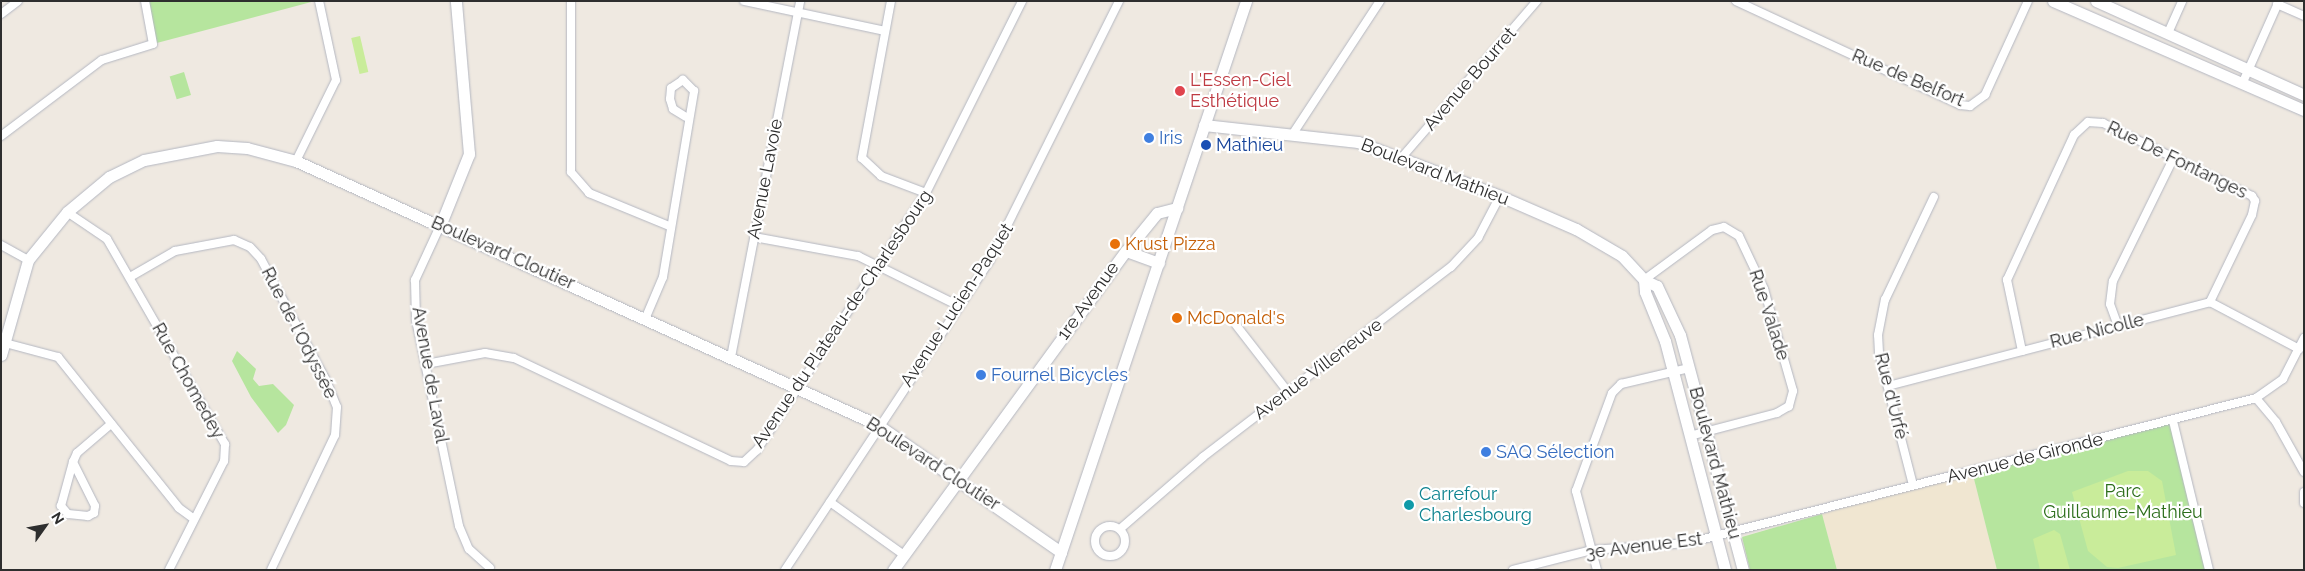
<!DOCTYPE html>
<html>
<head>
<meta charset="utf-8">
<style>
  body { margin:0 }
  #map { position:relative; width:2305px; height:571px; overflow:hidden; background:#efe9e1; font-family:Raleway,sans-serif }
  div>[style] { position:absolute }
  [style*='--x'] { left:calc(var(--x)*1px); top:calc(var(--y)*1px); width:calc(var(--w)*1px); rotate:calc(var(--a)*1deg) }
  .education>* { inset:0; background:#f0e6d1 }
  .green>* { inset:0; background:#b6e59e; transform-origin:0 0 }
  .pitch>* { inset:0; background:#c9ec9a; transform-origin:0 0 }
  .roads { filter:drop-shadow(0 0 1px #b4b7c1) drop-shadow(0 0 1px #b4b7c1) }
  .street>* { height:8px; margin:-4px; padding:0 4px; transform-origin:4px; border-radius:4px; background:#fff }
  .street>.ring { margin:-4px; padding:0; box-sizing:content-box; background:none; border:8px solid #fff; border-radius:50% }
  .secondary>* { height:11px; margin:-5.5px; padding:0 5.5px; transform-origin:5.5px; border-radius:5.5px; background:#fff }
  .dots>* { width:14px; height:14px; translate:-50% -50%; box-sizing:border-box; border:2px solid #fff; border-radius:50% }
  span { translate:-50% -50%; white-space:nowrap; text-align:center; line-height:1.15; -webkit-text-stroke:4.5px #fff; paint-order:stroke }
  .street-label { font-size:18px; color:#2e2e2e }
  .health-label { font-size:18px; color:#be3a42 }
  .left { translate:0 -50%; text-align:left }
  .shop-label { font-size:18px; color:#366cbe }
  .transit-label { font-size:18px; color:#164399 }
  .food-label { font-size:18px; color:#c56008 }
  .park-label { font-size:18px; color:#2c6e1b }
  .culture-label { font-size:18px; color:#0d838f }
  .frame { position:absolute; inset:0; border:2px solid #2e2e2e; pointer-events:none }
  .north { position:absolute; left:20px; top:501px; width:50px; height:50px; -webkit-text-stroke:4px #fff; paint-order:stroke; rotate:58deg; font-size:14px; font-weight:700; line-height:20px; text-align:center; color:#2e2e2e }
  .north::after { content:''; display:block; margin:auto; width:18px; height:22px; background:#2e2e2e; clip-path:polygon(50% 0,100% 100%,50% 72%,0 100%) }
</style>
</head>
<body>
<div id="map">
  <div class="education">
    <i style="clip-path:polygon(1972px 471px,1997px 570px,1837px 570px,1822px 514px)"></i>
  </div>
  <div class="green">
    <i style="clip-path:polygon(145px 1px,315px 1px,153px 44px)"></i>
    <i style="left:184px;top:72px;width:24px;height:15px;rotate:73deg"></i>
    <i style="clip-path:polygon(237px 351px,256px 369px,253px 379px,259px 386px,273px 384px,294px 405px,286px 425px,278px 433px,251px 397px,232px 361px)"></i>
    <i style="clip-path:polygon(2173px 421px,2209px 570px,1997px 570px,1972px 471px)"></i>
    <i style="clip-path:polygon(1822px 514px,1837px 570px,1750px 570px,1742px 537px)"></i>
  </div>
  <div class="pitch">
    <i style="left:360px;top:36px;width:37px;height:9px;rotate:77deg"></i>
    <i style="clip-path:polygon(2128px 471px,2148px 471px,2162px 481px,2176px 555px,2118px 568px,2107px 567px,2088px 551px,2072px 492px)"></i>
    <i style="clip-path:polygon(2054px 530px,2060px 534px,2070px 570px,2040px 570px,2033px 539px)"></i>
  </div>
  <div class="roads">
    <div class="street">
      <i style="--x:571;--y:1;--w:171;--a:90"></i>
      <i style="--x:571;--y:172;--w:28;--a:49"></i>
      <i style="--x:589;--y:193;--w:87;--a:22.4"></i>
      <i style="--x:744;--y:1;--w:144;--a:12"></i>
      <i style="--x:891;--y:1;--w:160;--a:100.5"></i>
      <i style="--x:862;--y:158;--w:26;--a:43"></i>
      <i style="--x:881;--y:176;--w:48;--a:20.7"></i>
      <i style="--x:1736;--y:1;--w:247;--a:24.9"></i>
      <i style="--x:1960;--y:105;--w:10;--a:6"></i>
      <i style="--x:1970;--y:106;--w:19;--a:-36"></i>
      <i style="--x:1985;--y:95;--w:103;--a:-65.4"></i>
      <i style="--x:2277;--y:4;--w:30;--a:24"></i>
      <i style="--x:1;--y:14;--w:21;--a:-37"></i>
      <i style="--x:2168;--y:33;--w:35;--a:-66"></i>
      <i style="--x:2243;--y:82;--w:89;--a:-66"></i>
      <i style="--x:1292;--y:135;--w:160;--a:-56.7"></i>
      <i style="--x:1;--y:136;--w:126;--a:-37"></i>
      <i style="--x:102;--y:60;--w:53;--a:-17.4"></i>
      <i style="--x:153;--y:44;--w:44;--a:-100.5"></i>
      <i style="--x:1403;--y:156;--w:205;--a:-49.2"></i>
      <i style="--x:296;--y:161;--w:90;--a:-63.7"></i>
      <i style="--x:336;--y:80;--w:81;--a:-102.1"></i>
      <i style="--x:67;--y:212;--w:48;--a:34"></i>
      <i style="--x:107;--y:239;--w:237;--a:60.1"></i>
      <i style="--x:225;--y:444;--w:17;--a:93"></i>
      <i style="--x:224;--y:461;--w:122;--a:116.8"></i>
      <i style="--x:440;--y:226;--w:60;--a:114.8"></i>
      <i style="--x:415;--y:280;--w:40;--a:88.6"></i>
      <i style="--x:416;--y:320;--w:210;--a:78.2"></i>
      <i style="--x:459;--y:526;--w:25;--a:67"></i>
      <i style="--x:469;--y:549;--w:28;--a:42"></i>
      <i style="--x:754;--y:237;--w:106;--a:10.4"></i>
      <i style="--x:858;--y:256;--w:113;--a:26.3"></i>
      <i style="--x:1;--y:245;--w:31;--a:29"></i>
      <i style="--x:130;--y:277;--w:52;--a:-30"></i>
      <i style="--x:175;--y:251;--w:60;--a:-10.6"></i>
      <i style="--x:234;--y:240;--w:17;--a:24"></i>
      <i style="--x:250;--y:247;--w:16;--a:47"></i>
      <i style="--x:261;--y:259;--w:137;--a:61.8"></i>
      <i style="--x:326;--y:380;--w:29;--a:68"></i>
      <i style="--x:337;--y:407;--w:28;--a:94"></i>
      <i style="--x:335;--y:435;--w:149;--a:115.4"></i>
      <i style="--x:1644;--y:280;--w:84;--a:-36.3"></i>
      <i style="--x:1712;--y:230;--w:12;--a:-14"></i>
      <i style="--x:1724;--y:227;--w:17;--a:31"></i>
      <i style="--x:1739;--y:236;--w:59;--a:64.7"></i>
      <i style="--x:1764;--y:289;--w:106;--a:74.1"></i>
      <i style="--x:1793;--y:391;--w:16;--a:105"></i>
      <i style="--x:1789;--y:406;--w:14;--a:150"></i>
      <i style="--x:1777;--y:413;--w:90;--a:165.2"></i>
      <i style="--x:646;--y:317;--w:43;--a:-67"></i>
      <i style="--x:663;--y:277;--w:189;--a:-80.5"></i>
      <i style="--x:694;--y:91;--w:16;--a:-135"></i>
      <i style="--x:683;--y:80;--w:14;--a:146"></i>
      <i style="--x:671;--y:88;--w:11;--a:95"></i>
      <i style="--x:670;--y:99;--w:10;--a:73"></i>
      <i style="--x:673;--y:109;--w:15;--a:32"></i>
      <i style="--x:1236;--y:325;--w:85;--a:52.2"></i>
      <i style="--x:2118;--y:326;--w:23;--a:-110"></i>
      <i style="--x:2110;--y:304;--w:23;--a:-83"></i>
      <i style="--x:2113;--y:281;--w:138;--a:-63.8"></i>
      <i style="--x:5;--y:343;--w:55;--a:14.8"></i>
      <i style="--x:58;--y:357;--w:193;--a:51.3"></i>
      <i style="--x:179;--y:508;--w:17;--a:36"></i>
      <i style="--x:2022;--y:351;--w:73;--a:-101.9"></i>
      <i style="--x:2007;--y:280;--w:160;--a:-65.2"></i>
      <i style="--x:2074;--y:135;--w:19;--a:-43"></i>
      <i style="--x:2088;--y:122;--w:15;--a:4"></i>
      <i style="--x:2103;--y:123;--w:166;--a:26.1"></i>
      <i style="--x:2252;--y:196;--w:6;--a:59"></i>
      <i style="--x:2255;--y:201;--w:14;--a:102"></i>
      <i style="--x:2252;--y:215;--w:97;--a:115.8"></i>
      <i style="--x:731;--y:357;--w:363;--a:-79"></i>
      <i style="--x:426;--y:364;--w:60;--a:-10.6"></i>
      <i style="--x:485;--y:353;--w:29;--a:10"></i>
      <i style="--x:514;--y:358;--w:240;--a:25.4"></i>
      <i style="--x:731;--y:461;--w:13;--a:4"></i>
      <i style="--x:744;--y:462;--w:18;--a:-43"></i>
      <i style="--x:757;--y:450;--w:308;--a:-56.7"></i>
      <i style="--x:926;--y:193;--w:215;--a:-63.4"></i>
      <i style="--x:1888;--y:386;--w:333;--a:-14.6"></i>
      <i style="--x:2210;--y:302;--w:101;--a:27.8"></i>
      <i style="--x:2256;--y:398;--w:31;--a:50"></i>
      <i style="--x:2276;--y:422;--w:57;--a:60.8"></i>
      <i style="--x:2173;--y:421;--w:153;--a:76.4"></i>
      <i style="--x:73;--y:462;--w:49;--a:63.4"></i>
      <i style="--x:95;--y:506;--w:7;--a:98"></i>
      <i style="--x:94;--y:513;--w:7;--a:153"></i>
      <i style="--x:88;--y:516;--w:20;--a:-174"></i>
      <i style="--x:68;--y:514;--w:11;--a:-131"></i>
      <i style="--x:61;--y:506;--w:46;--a:-74.7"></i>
      <i style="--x:73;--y:462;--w:10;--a:-66"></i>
      <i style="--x:77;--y:453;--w:45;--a:-40.5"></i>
      <i style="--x:1913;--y:485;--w:136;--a:-104.4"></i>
      <i style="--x:1879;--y:353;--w:18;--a:-93"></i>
      <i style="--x:1878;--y:335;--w:36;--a:-79"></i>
      <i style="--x:1885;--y:300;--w:114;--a:-64.6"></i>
      <i style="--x:2304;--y:492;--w:11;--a:90"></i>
      <i style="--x:830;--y:502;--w:91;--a:35.6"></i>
      <i class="ring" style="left:1095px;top:526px;width:22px;height:22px"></i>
      <i style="--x:1120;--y:529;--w:110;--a:-40.9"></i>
      <i style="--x:1203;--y:457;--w:312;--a:-37.5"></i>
      <i style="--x:1451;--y:267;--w:40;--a:-47"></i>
      <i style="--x:1478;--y:238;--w:47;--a:-62.4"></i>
      <i style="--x:785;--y:570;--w:372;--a:-56.5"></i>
      <i style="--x:990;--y:260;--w:289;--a:-63.5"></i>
      <i style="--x:1513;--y:570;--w:81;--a:-14.2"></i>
      <i style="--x:1592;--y:550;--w:96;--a:-4.2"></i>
      <i style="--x:1688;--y:543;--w:586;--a:-14.32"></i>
      <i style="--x:2256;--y:398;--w:33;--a:-35"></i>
      <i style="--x:2283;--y:379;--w:46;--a:-62.9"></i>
      <i style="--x:1597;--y:570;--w:82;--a:-104.9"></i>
      <i style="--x:1576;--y:491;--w:104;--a:-69.8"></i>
      <i style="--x:1612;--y:393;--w:13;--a:-45"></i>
      <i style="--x:1621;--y:384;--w:70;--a:-13.2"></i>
    </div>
    <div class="secondary">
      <i style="--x:2053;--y:1;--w:274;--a:23.5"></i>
      <i style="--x:2096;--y:1;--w:228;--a:24.3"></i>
      <i style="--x:1204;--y:125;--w:155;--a:6.3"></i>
      <i style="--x:1358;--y:142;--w:152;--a:20.8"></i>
      <i style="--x:1500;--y:196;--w:83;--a:23.5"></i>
      <i style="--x:1576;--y:229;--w:53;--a:30.4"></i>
      <i style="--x:1622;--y:256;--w:33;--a:47"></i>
      <i style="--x:1644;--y:280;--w:14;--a:25"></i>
      <i style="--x:1657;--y:286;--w:54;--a:64.9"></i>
      <i style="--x:1680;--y:335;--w:243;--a:75"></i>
      <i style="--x:440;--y:226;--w:78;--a:-68.1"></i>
      <i style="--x:469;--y:154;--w:154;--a:-94.9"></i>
      <i style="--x:1126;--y:251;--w:35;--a:20"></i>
      <i style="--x:1644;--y:280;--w:12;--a:85"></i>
      <i style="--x:1645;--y:292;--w:53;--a:67.8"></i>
      <i style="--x:1665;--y:341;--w:237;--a:75.3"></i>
      <i style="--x:1;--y:355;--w:99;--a:-74.1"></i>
      <i style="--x:28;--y:260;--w:62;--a:-50.9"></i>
      <i style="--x:67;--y:212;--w:55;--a:-39.8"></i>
      <i style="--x:109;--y:177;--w:39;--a:-26"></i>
      <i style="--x:144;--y:160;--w:74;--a:-10.9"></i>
      <i style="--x:217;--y:146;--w:30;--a:4"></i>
      <i style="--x:247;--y:148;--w:51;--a:14.9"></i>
      <i style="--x:296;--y:161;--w:639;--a:24.4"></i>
      <i style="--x:878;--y:425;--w:223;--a:34.8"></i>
      <i style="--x:893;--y:570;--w:395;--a:-53.9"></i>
      <i style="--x:1126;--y:251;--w:49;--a:-50.8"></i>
      <i style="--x:1157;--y:213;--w:21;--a:-14"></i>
      <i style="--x:1055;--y:570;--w:600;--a:-71.44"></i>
    </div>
  </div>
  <div class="dots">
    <i style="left:1180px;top:91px;background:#e0444e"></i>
    <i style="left:1149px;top:138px;background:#3f7fe0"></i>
    <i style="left:1206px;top:145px;background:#1a4fb4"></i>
    <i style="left:1115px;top:244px;background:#e8710a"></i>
    <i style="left:1177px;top:318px;background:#e8710a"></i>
    <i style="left:981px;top:375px;background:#3f7fe0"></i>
    <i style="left:1486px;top:452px;background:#3f7fe0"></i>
    <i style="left:1409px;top:505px;background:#0f9aa8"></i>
  </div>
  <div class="street-label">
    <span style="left:1908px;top:78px;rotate:23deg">Rue de Belfort</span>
    <span style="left:1470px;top:79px;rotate:-49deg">Avenue Bourret</span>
    <span style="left:2177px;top:160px;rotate:26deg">Rue De Fontanges</span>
    <span style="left:1435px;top:172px;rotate:21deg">Boulevard Mathieu</span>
    <span style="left:765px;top:179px;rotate:-79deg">Avenue Lavoie</span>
    <span style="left:503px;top:253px;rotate:24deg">Boulevard Cloutier</span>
    <span style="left:1088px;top:301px;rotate:-54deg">1re Avenue</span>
    <span style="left:957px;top:305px;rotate:-57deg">Avenue Lucien-Paquet</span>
    <span style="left:1769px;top:315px;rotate:72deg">Rue Valade</span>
    <span style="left:842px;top:319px;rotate:-56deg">Avenue du Plateau-de-Charlesbourg</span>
    <span style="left:2097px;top:331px;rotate:-14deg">Rue Nicolle</span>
    <span style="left:299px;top:333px;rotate:63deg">Rue de l'Odyssée</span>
    <span style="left:1318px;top:369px;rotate:-37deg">Avenue Villeneuve</span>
    <span style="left:430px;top:375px;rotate:80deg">Avenue de Laval</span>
    <span style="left:188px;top:381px;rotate:61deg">Rue Chomedey</span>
    <span style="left:1891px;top:396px;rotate:76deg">Rue d'Urfé</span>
    <span style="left:2025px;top:458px;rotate:-14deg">Avenue de Gironde</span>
    <span style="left:1715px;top:463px;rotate:75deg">Boulevard Mathieu</span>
    <span style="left:933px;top:464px;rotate:33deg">Boulevard Cloutier</span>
    <span style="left:1644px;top:546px;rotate:-7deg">3e Avenue Est</span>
  </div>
  <div class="health-label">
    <span class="left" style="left:1190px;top:91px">L'Essen-Ciel<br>Esthétique</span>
  </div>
  <div class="shop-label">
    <span class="left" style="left:1159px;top:138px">Iris</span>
    <span class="left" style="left:991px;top:375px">Fournel Bicycles</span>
    <span class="left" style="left:1496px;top:452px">SAQ Sélection</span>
  </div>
  <div class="transit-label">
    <span class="left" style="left:1216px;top:145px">Mathieu</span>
  </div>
  <div class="food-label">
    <span class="left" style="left:1125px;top:244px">Krust Pizza</span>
    <span class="left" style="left:1187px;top:318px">McDonald's</span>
  </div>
  <div class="park-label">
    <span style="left:2123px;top:502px">Parc<br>Guillaume-Mathieu</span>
  </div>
  <div class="culture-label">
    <span class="left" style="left:1419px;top:505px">Carrefour<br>Charlesbourg</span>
  </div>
  <div class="frame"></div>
  <div class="north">N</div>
</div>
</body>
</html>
